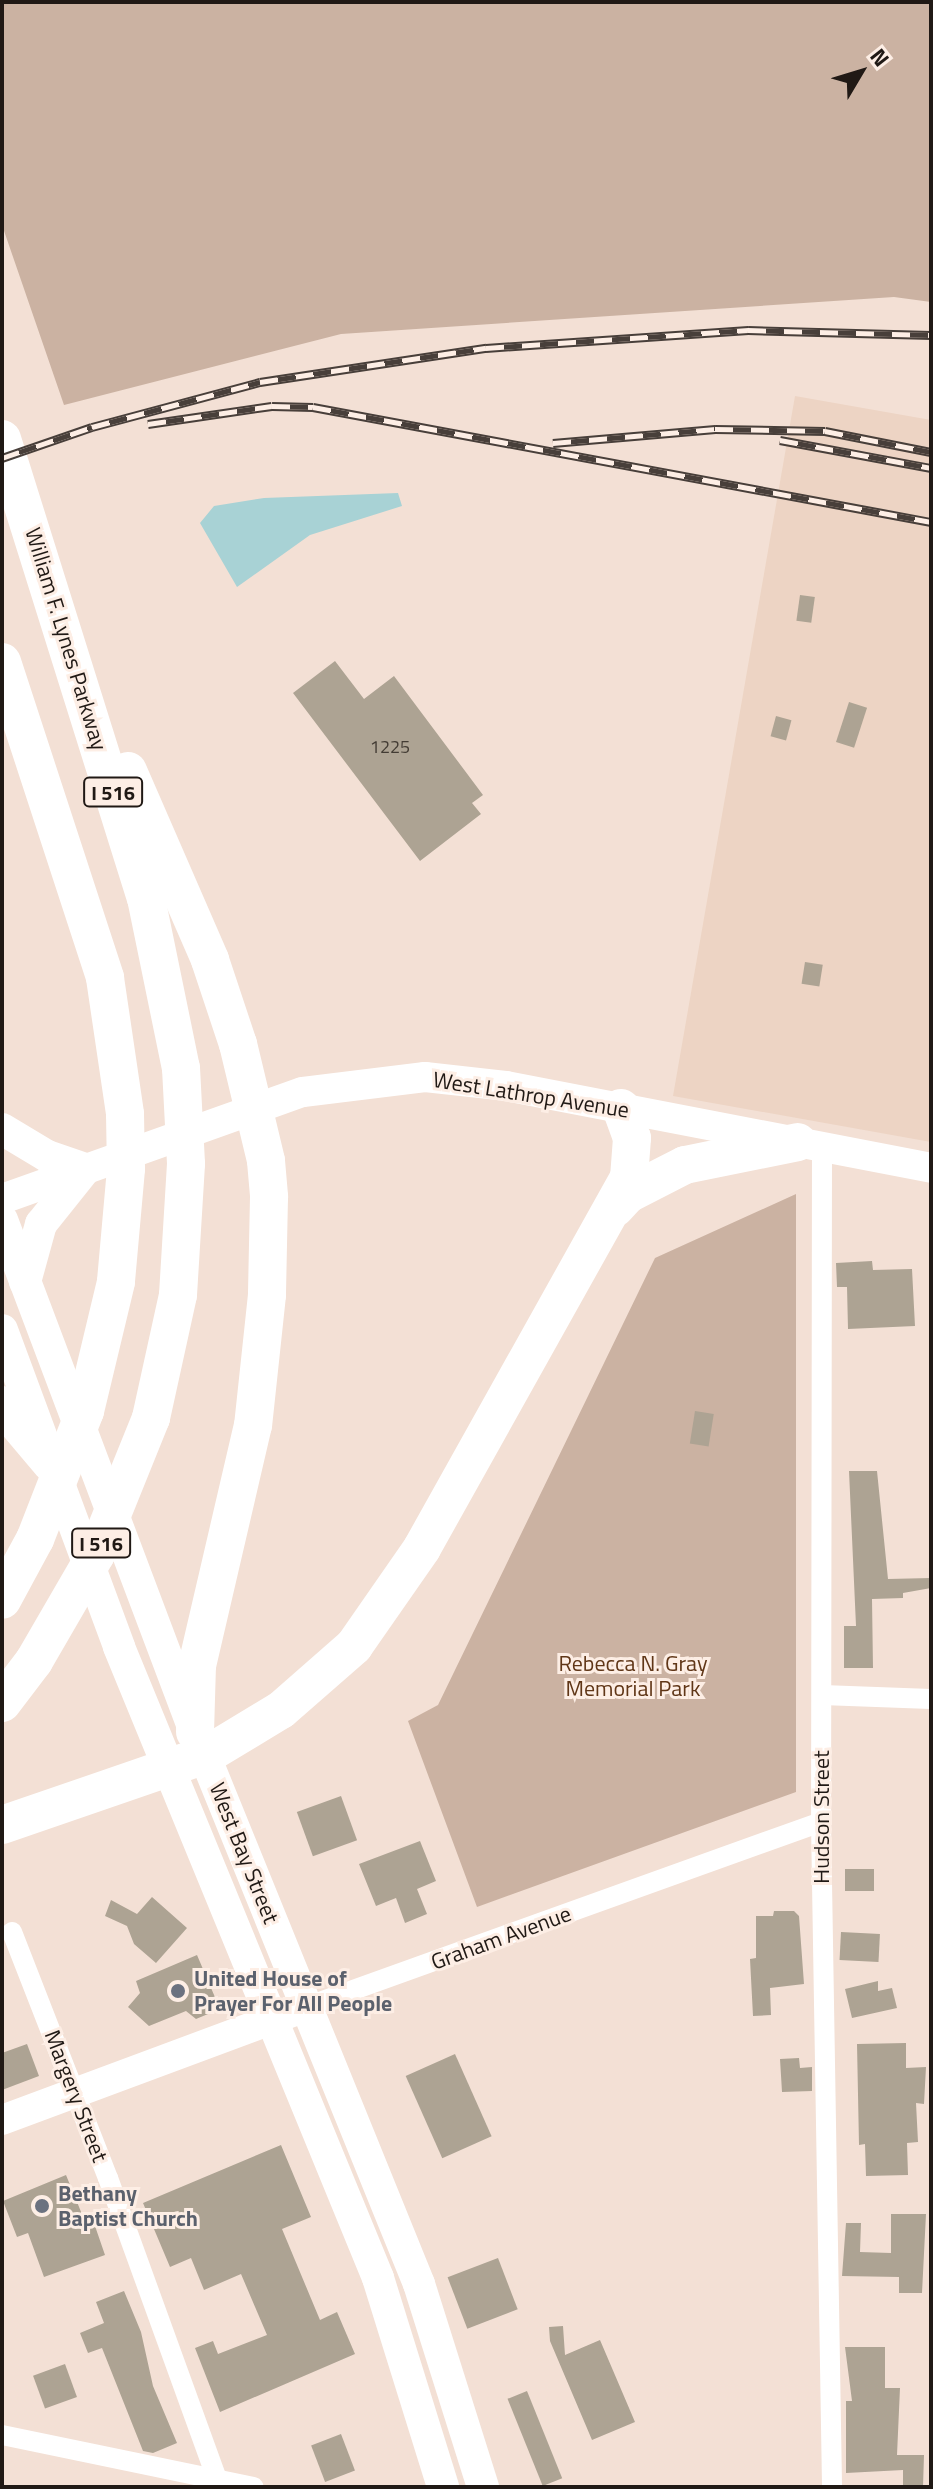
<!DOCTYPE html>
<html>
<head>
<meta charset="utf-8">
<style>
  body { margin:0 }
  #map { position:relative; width:933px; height:2489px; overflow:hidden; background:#f3e0d5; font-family:"Titillium Web",sans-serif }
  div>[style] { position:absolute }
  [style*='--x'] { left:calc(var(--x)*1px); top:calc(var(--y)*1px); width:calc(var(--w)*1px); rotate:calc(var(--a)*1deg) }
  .built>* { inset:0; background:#edd4c4 }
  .green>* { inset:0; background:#cbb2a2 }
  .water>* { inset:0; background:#a8d2d5 }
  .building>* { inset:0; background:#ada393; transform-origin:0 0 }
  .street>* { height:20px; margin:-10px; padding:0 10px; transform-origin:10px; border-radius:10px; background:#fff }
  .secondary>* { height:30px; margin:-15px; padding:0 15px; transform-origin:15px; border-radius:15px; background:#fff }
  .primary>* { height:32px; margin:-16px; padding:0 16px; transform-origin:16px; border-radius:16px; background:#fff }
  .highway>* { height:38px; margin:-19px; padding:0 19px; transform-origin:19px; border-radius:19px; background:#fff }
  .rail>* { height:9px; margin-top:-4.5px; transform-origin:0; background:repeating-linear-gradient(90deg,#fdeee5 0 18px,#483f3a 0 36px); box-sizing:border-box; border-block:2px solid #483f3a }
  .dots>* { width:22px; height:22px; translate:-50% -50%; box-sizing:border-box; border:4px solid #fdeee5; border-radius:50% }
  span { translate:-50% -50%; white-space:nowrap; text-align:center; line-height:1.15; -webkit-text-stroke:6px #fdeee5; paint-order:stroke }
  .number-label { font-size:18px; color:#433c34 }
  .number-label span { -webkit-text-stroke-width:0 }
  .shield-label span { padding:2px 6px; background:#fdeee5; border:2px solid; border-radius:6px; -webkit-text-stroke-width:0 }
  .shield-label { font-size:20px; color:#201915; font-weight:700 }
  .street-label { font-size:22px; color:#201915 }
  .park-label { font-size:22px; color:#603617 }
  .worship-label { font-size:22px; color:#5b616d; font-weight:700 }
  .left { translate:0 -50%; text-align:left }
  .frame { position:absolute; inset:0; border:4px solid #201915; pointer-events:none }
  .north { position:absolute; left:821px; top:32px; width:80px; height:80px; -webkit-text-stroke:6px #fdeee5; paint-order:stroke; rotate:52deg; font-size:22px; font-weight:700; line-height:32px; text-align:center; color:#201915 }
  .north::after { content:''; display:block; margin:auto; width:28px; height:36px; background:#201915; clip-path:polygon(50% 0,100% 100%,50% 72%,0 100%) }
</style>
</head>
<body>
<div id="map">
  <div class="built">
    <i style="clip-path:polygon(795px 396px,931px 420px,931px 1142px,673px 1096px)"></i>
  </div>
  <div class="green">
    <i style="clip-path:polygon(2px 2px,931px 2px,931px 302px,894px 297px,341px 334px,64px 405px,2px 225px)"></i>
    <i style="clip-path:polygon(796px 1194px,796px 1792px,477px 1907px,408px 1721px,438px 1705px,655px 1258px)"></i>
  </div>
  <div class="water">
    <i style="clip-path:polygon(398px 493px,402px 506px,310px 535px,237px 587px,200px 523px,214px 506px,264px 498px)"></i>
  </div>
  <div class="building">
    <i style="left:800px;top:595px;width:15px;height:26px;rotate:8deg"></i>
    <i style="clip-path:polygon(335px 661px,364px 699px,394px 676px,483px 795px,472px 803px,481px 814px,420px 861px,293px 693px)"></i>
    <i style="left:849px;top:702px;width:19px;height:42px;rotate:18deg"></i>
    <i style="left:776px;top:716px;width:16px;height:21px;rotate:15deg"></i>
    <i style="left:805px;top:962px;width:18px;height:22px;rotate:9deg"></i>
    <i style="clip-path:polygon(872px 1261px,873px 1270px,912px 1269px,915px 1326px,848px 1329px,847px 1287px,837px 1287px,836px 1263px)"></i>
    <i style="left:695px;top:1411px;width:19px;height:33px;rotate:9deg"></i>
    <i style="clip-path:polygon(849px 1471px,877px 1471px,888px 1579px,931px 1578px,931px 1588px,903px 1593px,903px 1598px,872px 1599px,873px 1668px,844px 1668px,844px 1626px,856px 1626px)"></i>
    <i style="left:341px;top:1796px;width:47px;height:47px;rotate:70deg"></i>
    <i style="clip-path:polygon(420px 1841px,436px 1881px,417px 1889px,427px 1914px,405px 1923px,396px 1898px,376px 1906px,359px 1864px)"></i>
    <i style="left:874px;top:1869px;width:22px;height:29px;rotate:90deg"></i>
    <i style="clip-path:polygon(152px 1897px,187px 1928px,156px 1963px,134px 1944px,127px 1926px,105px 1916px,111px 1900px,137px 1914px)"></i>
    <i style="clip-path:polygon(774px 1911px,794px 1911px,799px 1916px,804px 1984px,770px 1988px,771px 2015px,753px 2016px,750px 1959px,756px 1958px,756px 1916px,773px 1916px)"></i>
    <i style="left:841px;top:1932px;width:39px;height:28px;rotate:3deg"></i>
    <i style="clip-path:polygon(197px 1955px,220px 2009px,196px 2019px,186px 2011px,149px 2026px,128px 2007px,140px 1993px,136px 1981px)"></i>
    <i style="clip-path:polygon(878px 1981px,878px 1991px,892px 1988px,897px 2008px,852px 2018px,845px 1989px)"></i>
    <i style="clip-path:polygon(906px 2043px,906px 2068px,926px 2067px,924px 2104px,916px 2103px,918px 2142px,907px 2143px,908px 2175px,866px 2176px,865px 2144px,859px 2145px,857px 2044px)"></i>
    <i style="clip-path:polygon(27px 2044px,39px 2076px,2px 2090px,2px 2053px)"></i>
    <i style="left:455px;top:2054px;width:90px;height:54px;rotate:66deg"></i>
    <i style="clip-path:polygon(799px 2058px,800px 2068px,812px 2067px,812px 2091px,782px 2092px,780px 2059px)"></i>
    <i style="clip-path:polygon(281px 2145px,311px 2217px,282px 2229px,320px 2320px,337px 2312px,355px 2354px,220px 2412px,195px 2348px,213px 2341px,218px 2354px,267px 2335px,241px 2274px,204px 2290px,191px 2258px,170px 2267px,143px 2203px)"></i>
    <i style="clip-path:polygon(66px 2175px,88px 2229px,95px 2226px,105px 2255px,44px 2277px,28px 2233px,17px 2237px,3px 2201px)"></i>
    <i style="clip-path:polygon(891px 2214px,926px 2214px,922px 2293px,899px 2293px,899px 2277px,842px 2276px,846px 2223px,861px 2223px,860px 2252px,891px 2253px)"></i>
    <i style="left:498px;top:2258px;width:55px;height:54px;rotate:69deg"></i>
    <i style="clip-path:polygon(124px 2291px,141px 2332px,153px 2386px,177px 2443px,153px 2453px,143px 2451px,102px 2348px,88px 2353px,80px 2333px,104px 2323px,96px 2302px)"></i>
    <i style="clip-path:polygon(563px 2326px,565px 2355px,600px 2340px,635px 2422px,592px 2440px,550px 2341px,549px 2327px)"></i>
    <i style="clip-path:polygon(845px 2347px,885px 2347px,885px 2388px,900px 2388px,897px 2455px,924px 2455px,923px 2487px,903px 2487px,903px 2470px,846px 2473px,846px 2401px,852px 2401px)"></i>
    <i style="left:65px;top:2364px;width:35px;height:34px;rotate:70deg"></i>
    <i style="left:527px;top:2391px;width:94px;height:21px;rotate:68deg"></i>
    <i style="left:341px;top:2434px;width:39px;height:32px;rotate:69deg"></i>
  </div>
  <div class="street">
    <i style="--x:822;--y:1146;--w:676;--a:90.08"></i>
    <i style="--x:821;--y:1822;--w:665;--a:89.05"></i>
    <i style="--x:822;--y:1695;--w:109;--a:2.1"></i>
    <i style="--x:12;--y:1932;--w:264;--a:68.7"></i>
    <i style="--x:108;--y:2178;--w:318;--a:70.1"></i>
    <i style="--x:216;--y:2477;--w:10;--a:101"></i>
    <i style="--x:306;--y:2007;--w:547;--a:-19.76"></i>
    <i style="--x:2;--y:2435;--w:257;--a:11.7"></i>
  </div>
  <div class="secondary">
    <i style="--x:2;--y:1199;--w:319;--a:-19.6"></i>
    <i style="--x:303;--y:1092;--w:123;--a:-7"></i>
    <i style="--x:425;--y:1077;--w:81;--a:6.3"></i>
    <i style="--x:506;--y:1086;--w:433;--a:10.9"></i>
    <i style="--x:2;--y:2120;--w:324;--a:-20.4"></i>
  </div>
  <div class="primary">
    <i style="--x:2;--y:1129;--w:52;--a:31"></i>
    <i style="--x:47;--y:1156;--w:40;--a:18.9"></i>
    <i style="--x:85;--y:1169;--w:70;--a:128.7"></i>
    <i style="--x:41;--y:1224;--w:60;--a:105.4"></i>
    <i style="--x:2;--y:1220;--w:547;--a:69.35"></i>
    <i style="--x:195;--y:1732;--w:596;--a:67.91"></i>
    <i style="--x:419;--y:2284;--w:213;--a:72.5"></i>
    <i style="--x:2;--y:1330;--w:338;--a:69.7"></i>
    <i style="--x:119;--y:1647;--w:682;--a:67.68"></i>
    <i style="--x:378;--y:2278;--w:219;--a:72.7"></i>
  </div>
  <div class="highway">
    <i style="--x:2;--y:439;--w:481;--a:72.6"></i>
    <i style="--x:146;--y:898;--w:174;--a:78.4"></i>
    <i style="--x:181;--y:1068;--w:96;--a:87"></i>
    <i style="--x:186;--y:1164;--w:131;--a:93.5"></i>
    <i style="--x:178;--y:1295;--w:126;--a:102.4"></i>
    <i style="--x:151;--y:1418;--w:147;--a:112"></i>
    <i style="--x:96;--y:1554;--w:124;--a:120.1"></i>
    <i style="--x:34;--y:1661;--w:53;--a:127.3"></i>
    <i style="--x:2;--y:662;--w:332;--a:71.9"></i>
    <i style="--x:105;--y:978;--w:137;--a:81.6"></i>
    <i style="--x:125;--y:1114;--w:55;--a:89"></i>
    <i style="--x:126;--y:1169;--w:113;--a:95.1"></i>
    <i style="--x:116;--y:1282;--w:133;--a:103.5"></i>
    <i style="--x:85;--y:1411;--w:137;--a:111.3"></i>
    <i style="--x:35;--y:1539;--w:69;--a:118.4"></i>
    <i style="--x:128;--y:771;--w:206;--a:66.5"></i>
    <i style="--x:210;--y:960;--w:89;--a:71.6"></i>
    <i style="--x:238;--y:1044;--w:120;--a:76.5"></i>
    <i style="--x:266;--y:1161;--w:36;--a:85"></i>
    <i style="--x:269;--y:1197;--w:98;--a:91.2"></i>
    <i style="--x:267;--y:1295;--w:131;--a:96.1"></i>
    <i style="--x:253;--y:1425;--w:246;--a:103.1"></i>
    <i style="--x:197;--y:1665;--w:67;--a:91.7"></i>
    <i style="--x:615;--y:1208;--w:19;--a:-47"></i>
    <i style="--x:628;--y:1194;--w:64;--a:-27"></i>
    <i style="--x:685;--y:1165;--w:115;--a:-11.5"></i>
    <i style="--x:2;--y:1405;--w:76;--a:49.8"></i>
    <i style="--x:2;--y:1825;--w:218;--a:-19"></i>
    <i style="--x:208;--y:1754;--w:85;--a:-31.1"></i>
    <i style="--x:281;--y:1710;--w:97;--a:-41.2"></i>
    <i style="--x:354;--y:1646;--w:119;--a:-55.2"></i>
    <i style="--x:422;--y:1548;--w:424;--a:-60.8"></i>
    <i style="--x:629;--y:1178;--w:40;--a:-85.7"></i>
    <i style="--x:632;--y:1138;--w:32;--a:-110"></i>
  </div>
  <div class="rail">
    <i style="--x:148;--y:424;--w:125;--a:-8.3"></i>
    <i style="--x:272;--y:406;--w:41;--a:1.4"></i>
    <i style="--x:313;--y:407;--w:629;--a:10.54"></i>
    <i style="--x:780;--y:440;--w:154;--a:10.5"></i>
    <i style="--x:553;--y:443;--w:163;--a:-4.9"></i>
    <i style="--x:715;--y:429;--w:110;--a:1"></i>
    <i style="--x:825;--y:431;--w:108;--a:11.2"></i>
    <i style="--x:2;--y:458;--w:95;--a:-19"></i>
    <i style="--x:92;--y:427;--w:174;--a:-15"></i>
    <i style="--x:260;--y:382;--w:229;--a:-8.6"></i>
    <i style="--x:486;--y:348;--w:263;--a:-3.9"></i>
    <i style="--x:748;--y:330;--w:183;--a:1.6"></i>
  </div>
  <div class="dots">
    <i style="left:178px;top:1991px;background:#6b7280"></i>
    <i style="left:42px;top:2206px;background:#6b7280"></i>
  </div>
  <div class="number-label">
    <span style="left:390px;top:747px">1225</span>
  </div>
  <div class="shield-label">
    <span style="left:113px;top:792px">I 516</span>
    <span style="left:101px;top:1543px">I 516</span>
  </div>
  <div class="street-label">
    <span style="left:66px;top:639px;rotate:73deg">William F. Lynes Parkway</span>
    <span style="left:531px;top:1095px;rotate:9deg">West Lathrop Avenue</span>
    <span style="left:822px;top:1817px;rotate:-90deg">Hudson Street</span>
    <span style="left:244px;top:1853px;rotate:68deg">West Bay Street</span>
    <span style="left:501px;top:1938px;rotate:-20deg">Graham Avenue</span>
    <span style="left:76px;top:2096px;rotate:69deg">Margery Street</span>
  </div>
  <div class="park-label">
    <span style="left:633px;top:1676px">Rebecca N. Gray<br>Memorial Park</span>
  </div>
  <div class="worship-label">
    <span class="left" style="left:194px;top:1991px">United House of<br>Prayer For All People</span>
    <span class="left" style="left:58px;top:2206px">Bethany<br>Baptist Church</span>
  </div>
  <div class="frame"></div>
  <div class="north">N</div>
</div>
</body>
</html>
